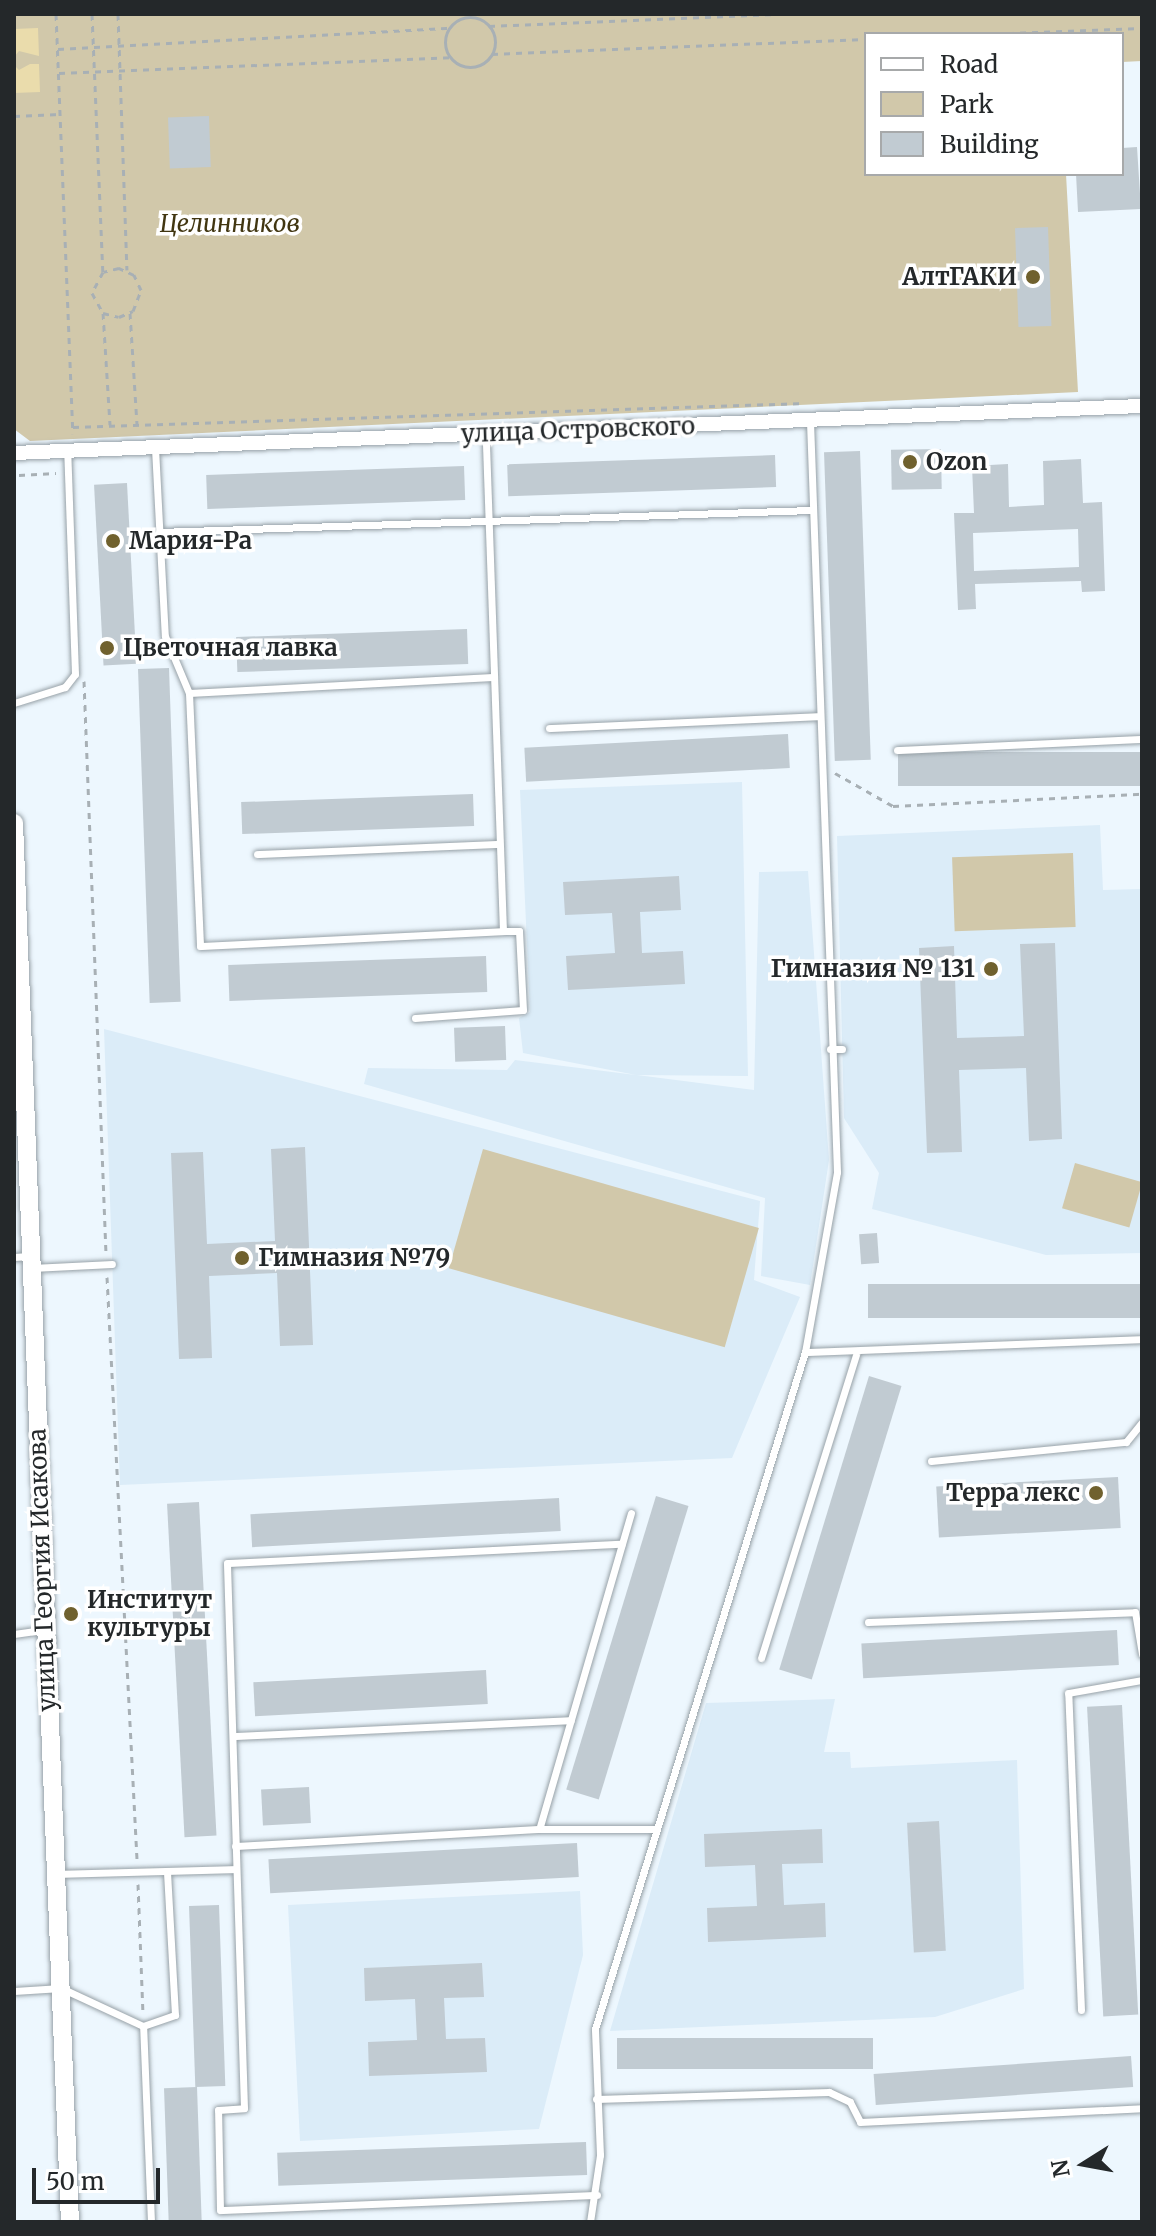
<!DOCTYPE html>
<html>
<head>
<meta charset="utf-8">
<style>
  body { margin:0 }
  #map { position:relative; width:1156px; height:2236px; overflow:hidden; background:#edf7fe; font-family:Merriweather,serif }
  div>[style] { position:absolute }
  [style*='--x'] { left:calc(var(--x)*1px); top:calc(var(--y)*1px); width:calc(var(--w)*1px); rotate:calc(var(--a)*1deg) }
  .built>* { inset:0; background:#dbecf8 }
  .green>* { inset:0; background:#d1c8aa; transform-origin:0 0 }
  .water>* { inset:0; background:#eadcac }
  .building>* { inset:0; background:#c1cbd2; transform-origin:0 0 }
  .path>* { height:3px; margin-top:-1.5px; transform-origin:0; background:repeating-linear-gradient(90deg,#a8b0b5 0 6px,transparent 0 12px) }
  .path>.ring { margin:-1.5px; padding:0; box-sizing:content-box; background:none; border:3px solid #a8b0b5; border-radius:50% }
  .roads { filter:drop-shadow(0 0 2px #97a1a7) drop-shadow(0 0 2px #97a1a7) }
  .lane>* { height:7px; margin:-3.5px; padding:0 3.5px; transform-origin:3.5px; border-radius:3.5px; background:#fff }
  .street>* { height:14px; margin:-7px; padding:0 7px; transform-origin:7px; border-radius:7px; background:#fff }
  .secondary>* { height:18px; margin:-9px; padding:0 9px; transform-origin:9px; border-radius:9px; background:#fff }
  .dots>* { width:22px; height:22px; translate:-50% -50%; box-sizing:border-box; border:4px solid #fff; border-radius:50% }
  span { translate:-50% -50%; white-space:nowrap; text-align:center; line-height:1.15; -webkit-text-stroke:7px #fff; paint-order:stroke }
  .park-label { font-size:24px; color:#413611; font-style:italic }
  .poi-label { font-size:24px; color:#24282a; font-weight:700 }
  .right { translate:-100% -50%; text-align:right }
  .left { translate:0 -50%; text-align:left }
  .street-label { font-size:24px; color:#24282a }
  .frame { position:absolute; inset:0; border:16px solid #24282a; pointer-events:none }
  .legend { position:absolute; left:864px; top:32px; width:260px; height:144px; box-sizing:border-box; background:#fff; border:2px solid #a7a9aa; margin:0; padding:10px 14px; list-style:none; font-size:24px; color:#24282a }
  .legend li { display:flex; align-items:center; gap:16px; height:40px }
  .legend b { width:40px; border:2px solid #a7a9aa }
  .north { position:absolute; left:1044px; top:2124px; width:80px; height:80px; -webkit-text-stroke:6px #fff; paint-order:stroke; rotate:259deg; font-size:22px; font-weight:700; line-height:32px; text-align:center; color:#24282a }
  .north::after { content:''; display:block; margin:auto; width:28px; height:36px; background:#24282a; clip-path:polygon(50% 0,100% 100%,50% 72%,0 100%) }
  .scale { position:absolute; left:32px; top:2168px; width:128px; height:36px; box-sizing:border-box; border:4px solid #24282a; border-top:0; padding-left:10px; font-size:24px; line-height:28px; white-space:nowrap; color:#24282a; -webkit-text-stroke:6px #fff; paint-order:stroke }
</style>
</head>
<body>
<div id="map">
  <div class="built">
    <i style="clip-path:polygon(742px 782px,748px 1076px,637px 1075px,754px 1090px,759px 872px,808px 871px,829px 1160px,810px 1285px,761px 1276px,765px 1198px,364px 1084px,368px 1068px,507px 1070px,515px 1060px,636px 1075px,523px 1053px,519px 1018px,530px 1012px,520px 790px)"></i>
    <i style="clip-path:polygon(1100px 825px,1103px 890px,1142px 889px,1142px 1253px,1046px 1255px,872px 1209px,879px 1173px,844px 1118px,837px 836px)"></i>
    <i style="clip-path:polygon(104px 1029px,760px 1201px,754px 1280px,800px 1297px,732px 1458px,120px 1485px)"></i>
    <i style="clip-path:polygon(835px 1699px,824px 1752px,850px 1752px,851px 1768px,1017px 1760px,1024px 1989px,935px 2017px,610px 2031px,706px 1703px)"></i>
    <i style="clip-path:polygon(580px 1891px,583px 1955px,539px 2129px,300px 2141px,288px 1905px)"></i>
  </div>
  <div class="green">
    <i style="clip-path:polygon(14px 14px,1142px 14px,1142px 61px,1122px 62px,1122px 34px,866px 34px,866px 174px,1066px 174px,1078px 392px,30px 441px,14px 429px)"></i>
    <i style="left:1073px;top:853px;width:74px;height:121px;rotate:88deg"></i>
    <i style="left:483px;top:1149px;width:287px;height:124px;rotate:16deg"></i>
    <i style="left:1075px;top:1163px;width:70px;height:47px;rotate:16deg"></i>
  </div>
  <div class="water">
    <i style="clip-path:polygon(38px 28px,39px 56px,19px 51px,14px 57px,14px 29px)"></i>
    <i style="clip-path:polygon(30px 64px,39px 64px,40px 92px,14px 93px,14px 65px,19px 70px)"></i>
  </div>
  <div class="building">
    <i style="left:209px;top:116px;width:51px;height:41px;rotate:88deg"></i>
    <i style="clip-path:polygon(1137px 147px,1141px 209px,1078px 212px,1076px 174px,1122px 174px,1122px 148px)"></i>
    <i style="left:1048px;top:227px;width:99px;height:33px;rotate:88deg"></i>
    <i style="left:941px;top:449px;width:40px;height:50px;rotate:89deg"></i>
    <i style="left:860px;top:451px;width:309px;height:36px;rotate:88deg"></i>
    <i style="left:775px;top:455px;width:32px;height:268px;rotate:88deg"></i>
    <i style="clip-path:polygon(evenodd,1081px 459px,1083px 503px,1102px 502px,1105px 591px,1082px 592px,1081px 581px,975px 584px,976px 609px,958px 610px,954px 513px,974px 513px,972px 466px,1008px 464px,1009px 507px,1044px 505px,1043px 461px,1081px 459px,1078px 529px,1079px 567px,974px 571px,973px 533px,1078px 529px)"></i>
    <i style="left:464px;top:466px;width:34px;height:258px;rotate:88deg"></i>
    <i style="left:127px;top:483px;width:181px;height:33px;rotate:87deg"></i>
    <i style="left:467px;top:629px;width:35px;height:231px;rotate:88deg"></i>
    <i style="left:169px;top:668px;width:334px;height:31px;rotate:88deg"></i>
    <i style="left:788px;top:734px;width:34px;height:264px;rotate:87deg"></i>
    <i style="left:1142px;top:752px;width:34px;height:244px;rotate:90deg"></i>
    <i style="left:473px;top:794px;width:32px;height:232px;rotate:88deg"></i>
    <i style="clip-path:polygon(679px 876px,681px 910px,640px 912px,642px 953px,683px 951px,685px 984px,568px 990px,566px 956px,615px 953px,612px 913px,565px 915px,563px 882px)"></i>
    <i style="clip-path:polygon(1055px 943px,1062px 1139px,1029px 1141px,1026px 1068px,959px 1070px,962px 1152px,927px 1153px,919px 948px,954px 946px,957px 1038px,1024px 1036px,1020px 944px)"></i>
    <i style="left:486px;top:956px;width:36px;height:258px;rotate:88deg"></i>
    <i style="left:505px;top:1026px;width:34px;height:51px;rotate:88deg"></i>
    <i style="clip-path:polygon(305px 1147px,313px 1345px,280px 1346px,277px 1273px,209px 1276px,212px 1358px,179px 1359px,171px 1153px,203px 1152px,207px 1244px,275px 1241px,271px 1149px)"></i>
    <i style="left:877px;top:1233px;width:30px;height:18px;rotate:86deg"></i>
    <i style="left:1142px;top:1284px;width:34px;height:274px;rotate:90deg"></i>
    <i style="left:869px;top:1376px;width:34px;height:307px;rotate:17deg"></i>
    <i style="left:1118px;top:1477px;width:51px;height:182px;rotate:87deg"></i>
    <i style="left:656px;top:1496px;width:34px;height:307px;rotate:17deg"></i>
    <i style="left:559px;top:1498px;width:33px;height:309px;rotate:87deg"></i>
    <i style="left:199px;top:1502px;width:334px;height:32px;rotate:87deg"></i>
    <i style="left:1117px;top:1630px;width:35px;height:256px;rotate:87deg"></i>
    <i style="left:486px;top:1670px;width:34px;height:233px;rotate:87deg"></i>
    <i style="left:1122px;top:1705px;width:310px;height:35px;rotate:87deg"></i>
    <i style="left:309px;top:1787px;width:36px;height:48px;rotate:87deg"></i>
    <i style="left:939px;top:1821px;width:130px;height:32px;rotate:87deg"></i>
    <i style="clip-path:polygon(822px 1829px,823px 1863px,782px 1864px,784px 1905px,825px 1903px,826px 1937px,708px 1942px,707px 1908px,757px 1906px,755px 1865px,705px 1867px,704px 1834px)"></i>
    <i style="left:577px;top:1843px;width:34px;height:309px;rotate:87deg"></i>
    <i style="left:219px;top:1905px;width:181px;height:30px;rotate:88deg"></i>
    <i style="clip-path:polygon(482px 1963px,484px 1997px,444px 1998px,446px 2039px,485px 2038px,487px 2072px,369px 2076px,368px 2042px,417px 2040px,415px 1999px,365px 2001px,364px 1968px)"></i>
    <i style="left:873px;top:2038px;width:31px;height:256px;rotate:90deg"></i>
    <i style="left:1131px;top:2056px;width:31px;height:258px;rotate:86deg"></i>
    <i style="left:197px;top:2087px;width:135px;height:33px;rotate:88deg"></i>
    <i style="left:586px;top:2142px;width:33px;height:309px;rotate:88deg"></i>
  </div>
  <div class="path">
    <i style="--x:56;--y:14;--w:420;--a:87.7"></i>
    <i style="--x:92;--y:14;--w:258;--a:87.6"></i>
    <i style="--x:103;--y:272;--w:24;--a:118"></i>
    <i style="--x:92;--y:293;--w:23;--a:61"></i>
    <i style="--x:103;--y:313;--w:16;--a:14"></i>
    <i style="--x:119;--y:317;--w:15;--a:-23"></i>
    <i style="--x:133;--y:311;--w:22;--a:-69"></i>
    <i style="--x:141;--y:290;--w:17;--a:-115"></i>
    <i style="--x:134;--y:275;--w:17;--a:-155"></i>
    <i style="--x:119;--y:268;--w:16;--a:166"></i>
    <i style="--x:118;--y:14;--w:256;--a:88"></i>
    <i class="ring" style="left:445px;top:17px;width:47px;height:47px"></i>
    <i style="--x:489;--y:26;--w:283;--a:-2.4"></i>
    <i style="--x:984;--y:34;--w:158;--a:-2.2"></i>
    <i style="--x:58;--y:49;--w:393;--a:-3.1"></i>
    <i style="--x:492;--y:54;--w:374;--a:-2.3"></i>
    <i style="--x:59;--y:73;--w:392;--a:-2.3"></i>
    <i style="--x:14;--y:116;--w:46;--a:-2.5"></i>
    <i style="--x:103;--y:313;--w:112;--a:86.4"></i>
    <i style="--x:130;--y:313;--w:111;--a:86.4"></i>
    <i style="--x:73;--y:427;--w:732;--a:-1.88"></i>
    <i style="--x:19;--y:475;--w:37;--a:-3"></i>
    <i style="--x:84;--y:681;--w:572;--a:87.8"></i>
    <i style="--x:835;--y:773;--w:67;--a:29.6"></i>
    <i style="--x:893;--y:806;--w:249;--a:-2.8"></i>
    <i style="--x:107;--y:1277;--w:584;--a:87.05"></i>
    <i style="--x:138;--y:1884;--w:128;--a:87.8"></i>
  </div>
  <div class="roads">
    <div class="lane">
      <i style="--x:155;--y:448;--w:188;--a:87"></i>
      <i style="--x:165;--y:636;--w:62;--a:67.2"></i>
      <i style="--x:189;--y:693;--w:253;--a:87.5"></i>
      <i style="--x:200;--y:946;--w:303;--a:-2.8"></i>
      <i style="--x:159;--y:532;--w:654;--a:-1.93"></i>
      <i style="--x:189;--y:693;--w:304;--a:-3"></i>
      <i style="--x:14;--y:703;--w:53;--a:-17.4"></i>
      <i style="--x:65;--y:687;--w:16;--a:-52"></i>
      <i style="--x:75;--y:674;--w:224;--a:-92"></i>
      <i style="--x:549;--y:728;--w:270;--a:-2.5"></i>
      <i style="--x:897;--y:750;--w:245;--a:-2.6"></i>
      <i style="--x:257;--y:854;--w:242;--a:-2.4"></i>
      <i style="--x:415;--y:1018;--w:108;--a:-4.2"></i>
      <i style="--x:523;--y:1010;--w:79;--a:-92.9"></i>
      <i style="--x:519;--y:931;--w:16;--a:180"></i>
      <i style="--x:503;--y:931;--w:497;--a:-92"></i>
      <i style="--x:830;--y:1049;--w:12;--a:0"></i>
      <i style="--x:14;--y:1257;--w:15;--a:-4"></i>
      <i style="--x:32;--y:1268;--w:80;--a:-2.9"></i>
      <i style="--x:805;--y:1352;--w:337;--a:-2.2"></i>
      <i style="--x:931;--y:1461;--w:196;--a:-5.6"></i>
      <i style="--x:1126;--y:1442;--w:26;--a:-51"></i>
      <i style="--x:631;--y:1513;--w:329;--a:106.2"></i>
      <i style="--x:539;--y:1829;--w:116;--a:0"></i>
      <i style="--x:868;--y:1622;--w:267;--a:-2.1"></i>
      <i style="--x:1135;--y:1612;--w:43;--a:80.5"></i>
      <i style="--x:14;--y:1634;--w:30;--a:-8"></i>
      <i style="--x:761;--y:1658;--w:318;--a:-72.6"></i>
      <i style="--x:234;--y:1736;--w:337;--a:-2.7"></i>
      <i style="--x:235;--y:1846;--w:304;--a:-3.2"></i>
      <i style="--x:58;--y:1874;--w:177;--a:-1.6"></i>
      <i style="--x:14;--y:1991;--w:47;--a:-3.7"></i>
      <i style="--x:61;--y:1988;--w:90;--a:24.9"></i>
      <i style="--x:1081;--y:2010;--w:317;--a:-92.3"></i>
      <i style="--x:1068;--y:1693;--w:75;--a:-10"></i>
      <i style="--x:596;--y:2099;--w:233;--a:-1.7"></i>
      <i style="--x:829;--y:2092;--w:23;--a:25"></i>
      <i style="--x:850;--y:2102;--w:22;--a:63"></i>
      <i style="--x:860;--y:2122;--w:282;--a:-2.8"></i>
      <i style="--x:597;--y:2195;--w:377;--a:177.7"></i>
      <i style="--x:220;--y:2210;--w:100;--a:-91.1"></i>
      <i style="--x:218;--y:2110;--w:26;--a:-4"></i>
      <i style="--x:244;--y:2108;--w:545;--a:-91.79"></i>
      <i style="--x:227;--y:1563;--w:395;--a:-2.8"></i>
      <i style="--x:151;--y:2222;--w:196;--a:-92.3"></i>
      <i style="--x:143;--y:2026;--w:34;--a:-19"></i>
      <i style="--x:175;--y:2015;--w:144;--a:-93.2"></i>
      <i style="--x:590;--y:2222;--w:68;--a:-81.5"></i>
      <i style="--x:600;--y:2155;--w:126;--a:-92.3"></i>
      <i style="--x:595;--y:2029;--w:709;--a:-72.77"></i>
      <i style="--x:805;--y:1352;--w:183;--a:-79.9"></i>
      <i style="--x:837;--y:1172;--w:751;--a:-92.06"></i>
    </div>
    <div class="street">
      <i style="--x:14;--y:453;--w:1129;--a:-2.39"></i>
    </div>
    <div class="secondary">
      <i style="--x:14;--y:823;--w:1400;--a:87.71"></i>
    </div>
  </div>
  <div class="dots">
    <i style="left:1033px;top:277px;background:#70612e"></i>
    <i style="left:910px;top:462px;background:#70612e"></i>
    <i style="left:113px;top:541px;background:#70612e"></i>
    <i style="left:107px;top:648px;background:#70612e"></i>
    <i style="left:991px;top:969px;background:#70612e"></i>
    <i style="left:242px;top:1258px;background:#70612e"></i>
    <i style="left:1096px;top:1493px;background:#70612e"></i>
    <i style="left:71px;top:1614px;background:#70612e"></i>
  </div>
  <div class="park-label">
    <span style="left:230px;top:224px">Целинников</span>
  </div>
  <div class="poi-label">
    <span class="right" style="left:1017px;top:277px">АлтГАКИ</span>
    <span class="left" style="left:926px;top:462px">Ozon</span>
    <span class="left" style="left:129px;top:541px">Мария-Ра</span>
    <span class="left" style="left:123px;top:648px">Цветочная лавка</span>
    <span class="right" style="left:975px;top:969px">Гимназия № 131</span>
    <span class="left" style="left:258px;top:1258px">Гимназия №79</span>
    <span class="right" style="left:1080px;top:1493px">Терра лекс</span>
    <span class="left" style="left:87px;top:1614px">Институт<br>культуры</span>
  </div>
  <div class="street-label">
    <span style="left:578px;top:430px;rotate:-2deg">улица Островского</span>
    <span style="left:42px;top:1570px;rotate:-92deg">улица Георгия Исакова</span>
  </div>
  <div class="frame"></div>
  <ul class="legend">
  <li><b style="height:10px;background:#fff"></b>Road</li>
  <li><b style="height:22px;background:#d1c8aa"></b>Park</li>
  <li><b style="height:22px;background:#c1cbd2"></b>Building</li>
  </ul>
  <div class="north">N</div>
  <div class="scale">50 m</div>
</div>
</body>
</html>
